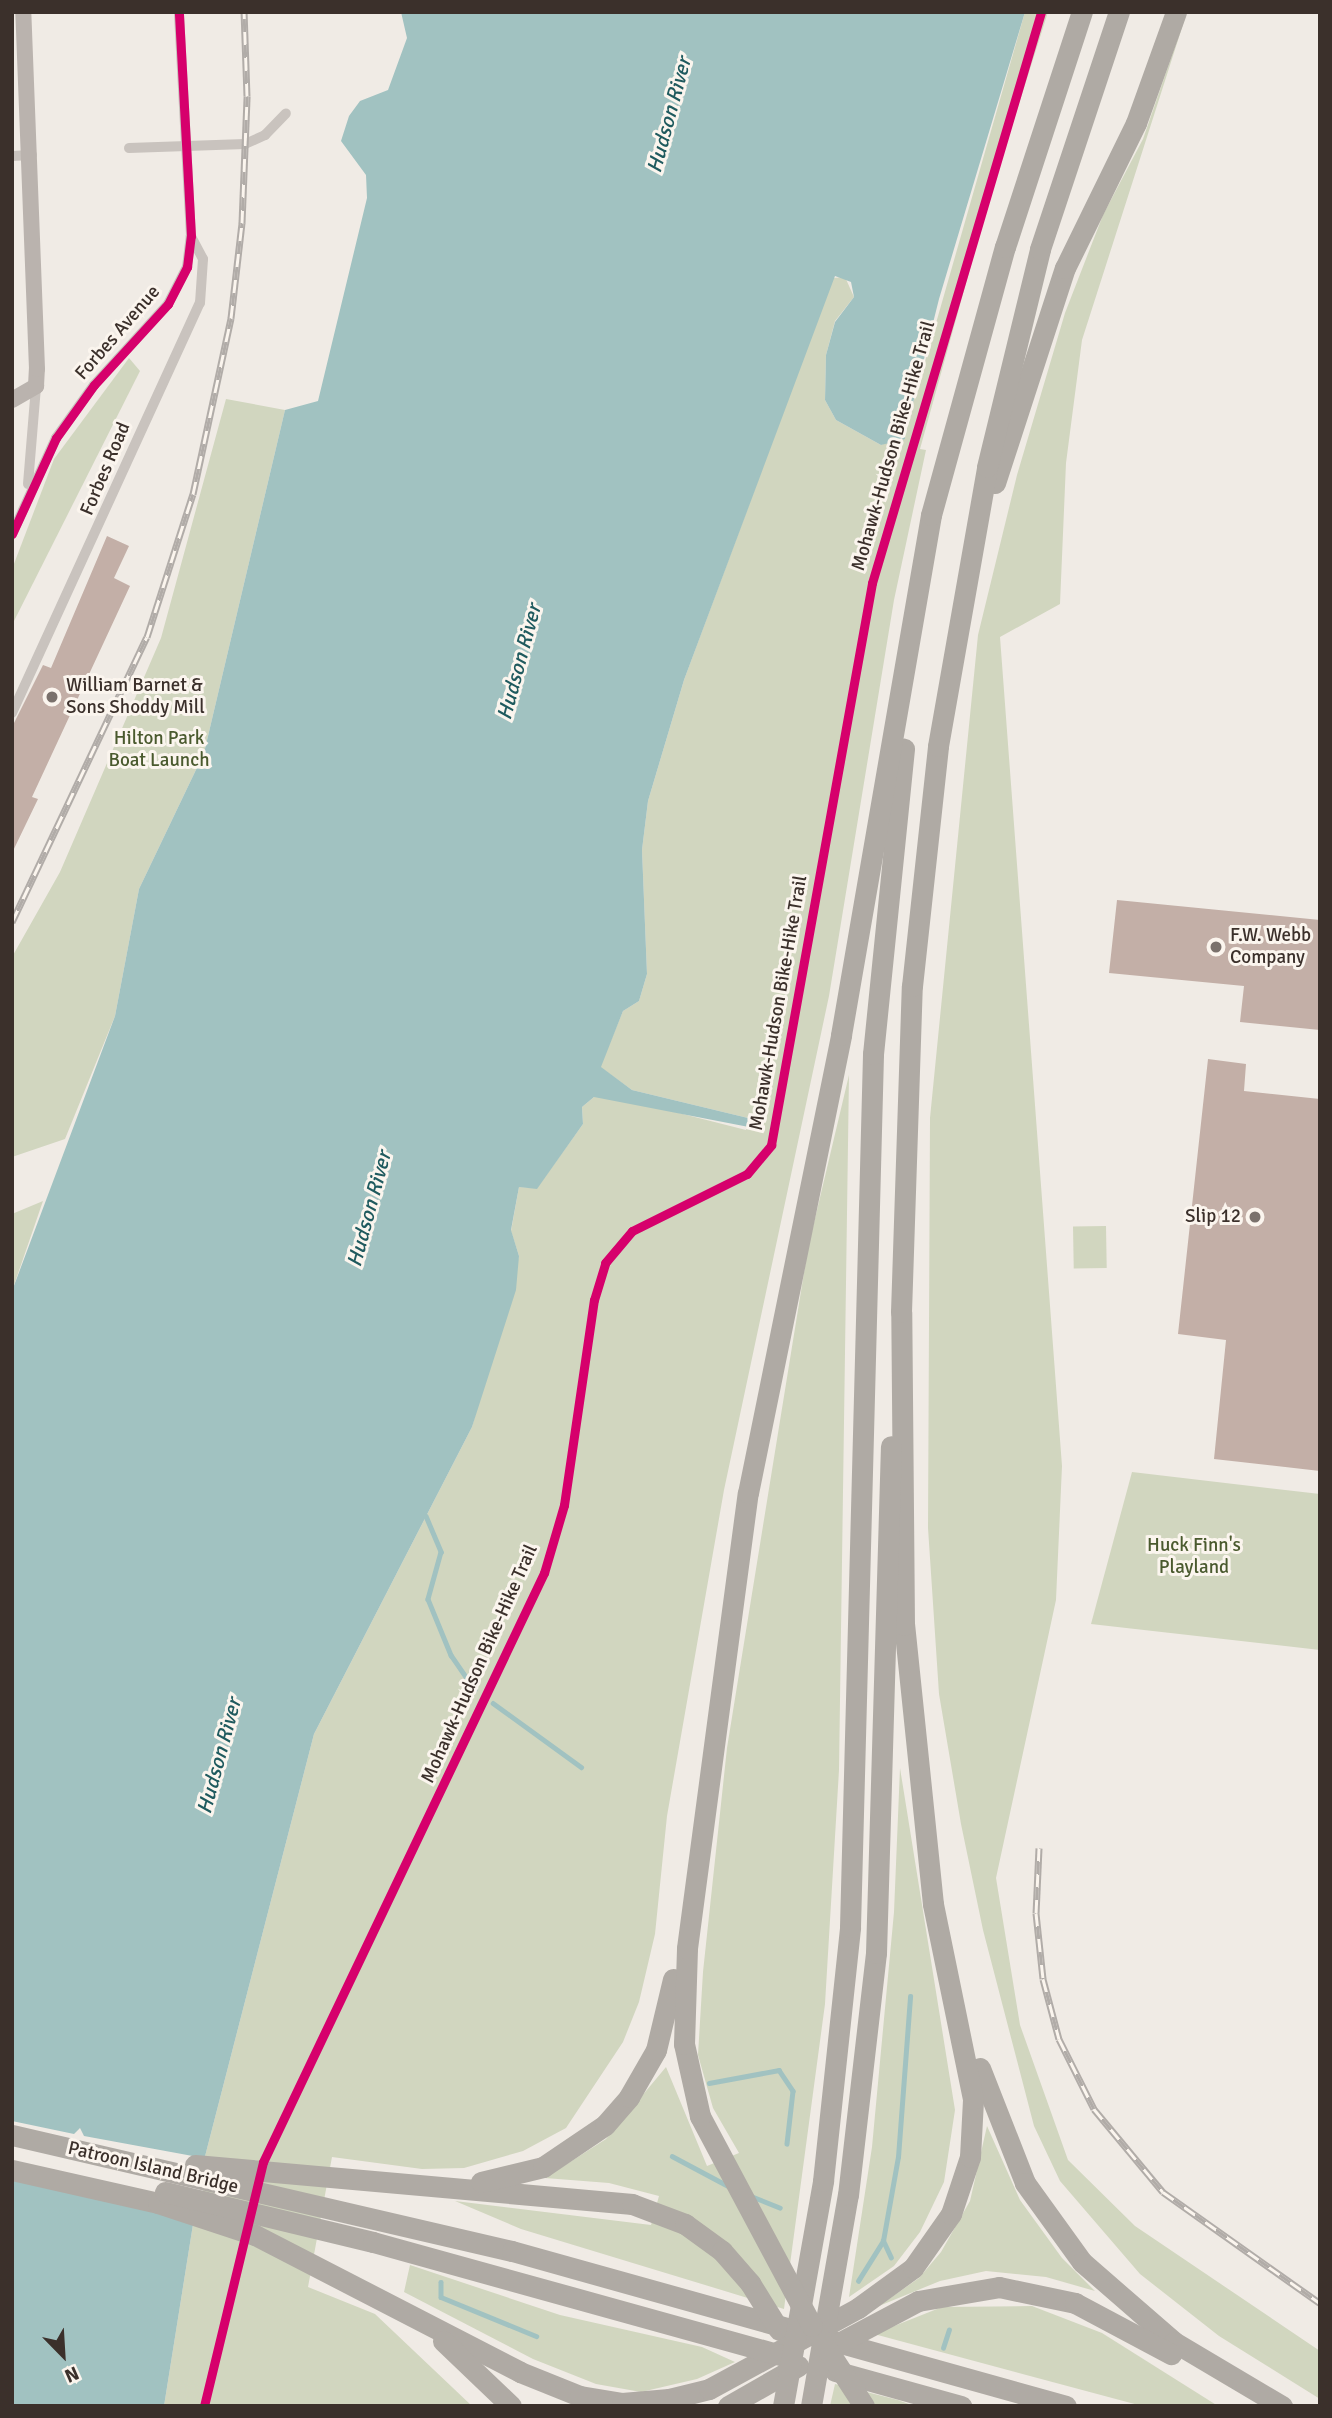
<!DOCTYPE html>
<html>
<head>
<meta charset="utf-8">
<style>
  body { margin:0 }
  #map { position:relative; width:1332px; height:2418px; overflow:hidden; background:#f0ebe5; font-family:Signika,sans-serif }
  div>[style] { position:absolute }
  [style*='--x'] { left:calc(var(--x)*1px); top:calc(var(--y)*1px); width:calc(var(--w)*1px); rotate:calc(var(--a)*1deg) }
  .green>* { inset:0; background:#d1d6bf; transform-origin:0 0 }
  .water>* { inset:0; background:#a1c2c1 }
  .pier>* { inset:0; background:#f0ebe5 }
  .stream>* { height:4.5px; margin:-2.25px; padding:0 2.25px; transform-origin:2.25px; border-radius:2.25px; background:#a1c2c1 }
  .building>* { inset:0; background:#c3afa7 }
  .street>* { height:10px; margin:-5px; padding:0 5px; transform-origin:5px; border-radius:5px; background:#c9c3be }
  .secondary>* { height:16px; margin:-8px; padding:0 8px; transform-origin:8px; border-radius:8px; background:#bab3ae }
  .highway>* { height:21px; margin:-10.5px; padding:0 10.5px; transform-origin:10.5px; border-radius:10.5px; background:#afaaa4 }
  .rail>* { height:7px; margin-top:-3.5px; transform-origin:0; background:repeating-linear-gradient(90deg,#fbf5ee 0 13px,#b1aca8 0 26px); box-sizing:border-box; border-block:2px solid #b1aca8 }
  .cycleway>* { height:9px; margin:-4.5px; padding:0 4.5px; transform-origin:4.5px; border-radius:4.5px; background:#d6006c }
  .dots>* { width:19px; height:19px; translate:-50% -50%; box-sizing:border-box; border:4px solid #fbf5ee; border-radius:50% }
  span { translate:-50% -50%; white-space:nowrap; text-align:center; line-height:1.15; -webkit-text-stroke:6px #fbf5ee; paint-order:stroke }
  .street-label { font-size:19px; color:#3b302b }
  .poi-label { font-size:19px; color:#3b302b }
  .left { translate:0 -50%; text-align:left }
  .right { translate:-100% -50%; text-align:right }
  .park-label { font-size:19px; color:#4a5a2e }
  .water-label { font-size:21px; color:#1f5a5e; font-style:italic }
  .frame { position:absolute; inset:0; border:14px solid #3b302b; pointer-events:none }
  .north { position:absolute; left:28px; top:2320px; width:70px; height:70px; -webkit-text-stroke:5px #fbf5ee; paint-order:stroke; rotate:156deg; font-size:19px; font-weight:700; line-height:28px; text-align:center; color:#3b302b }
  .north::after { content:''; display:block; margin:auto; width:24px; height:32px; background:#3b302b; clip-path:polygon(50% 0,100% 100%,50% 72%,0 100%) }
</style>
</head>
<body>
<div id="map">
  <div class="green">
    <i style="clip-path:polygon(1025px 12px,1048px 12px,993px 186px,920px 449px,926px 450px,894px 600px,829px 996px,724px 1490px,667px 1816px,655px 1934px,639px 2002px,623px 2042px,566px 2128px,523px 2151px,464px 2168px,422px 2169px,332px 2157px,308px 2287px,375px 2314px,472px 2406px,164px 2406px,202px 2168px,314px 1734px,472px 1427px,519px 1256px,511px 1231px,519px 1187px,537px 1188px,583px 1124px,582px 1107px,594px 1097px,612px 1096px,746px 1130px,748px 1118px,632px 1090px,600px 1067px,623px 1011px,639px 1001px,647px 974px,642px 850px,648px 801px,684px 680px,833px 278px,845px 277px,854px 297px,835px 321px,826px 355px,825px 400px,836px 420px,881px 445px,896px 438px,908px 422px,904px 416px,910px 414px)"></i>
    <i style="clip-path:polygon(1187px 12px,1082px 340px,1066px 463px,1060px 604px,1000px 637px,1062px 1466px,1056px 1600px,996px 1878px,1020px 2025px,1068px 2160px,1135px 2226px,1320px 2351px,1320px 2399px,1219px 2336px,1140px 2274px,1060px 2181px,1034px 2126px,983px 1930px,961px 1824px,939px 1694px,928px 1528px,930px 1118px,978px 635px,1017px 475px,1065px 313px,1103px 215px,1143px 139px)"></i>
    <i style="clip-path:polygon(129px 358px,140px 371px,12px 625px,12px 569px,54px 459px)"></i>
    <i style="clip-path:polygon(226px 399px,285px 410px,204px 753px,139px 889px,115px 1016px,65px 1139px,12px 1157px,12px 957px,60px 872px,161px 638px)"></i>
    <i style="clip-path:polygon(849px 1075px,839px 1770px,825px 2004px,784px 2309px,521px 2229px,455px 2201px,651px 2225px,659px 2196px,609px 2183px,545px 2178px,606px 2139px,666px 2067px,707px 2166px,739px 2153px,713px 2108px,698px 2055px,703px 1972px,727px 1748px,808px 1248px)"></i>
    <i style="clip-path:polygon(43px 1201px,12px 1291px,12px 1214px)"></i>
    <i style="left:1106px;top:1226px;width:42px;height:33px;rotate:89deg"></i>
    <i style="clip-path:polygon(1132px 1472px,1320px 1494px,1320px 1650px,1091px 1624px)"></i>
    <i style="clip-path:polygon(900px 1768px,955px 2110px,944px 2182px,920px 2232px,894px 2266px,849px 2297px,872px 2147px,894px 1912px)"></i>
    <i style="clip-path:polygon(987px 2126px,1020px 2200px,1062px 2258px,1095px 2291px,1046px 2277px,986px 2271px,940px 2281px,879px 2306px,919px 2278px,941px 2252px,970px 2201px)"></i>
    <i style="clip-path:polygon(410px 2265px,560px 2315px,702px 2347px,735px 2362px,697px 2379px,641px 2392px,596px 2384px,533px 2359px,404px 2292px)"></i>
    <i style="clip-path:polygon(1032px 2306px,1102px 2333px,1218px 2406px,1142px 2406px,874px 2334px,942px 2307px)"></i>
    <i style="clip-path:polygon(835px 2384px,898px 2400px,914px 2406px,830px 2406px)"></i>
  </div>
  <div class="water">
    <i style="clip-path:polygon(401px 12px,1025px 12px,939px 299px,910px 415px,904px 416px,905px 439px,881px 445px,836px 420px,825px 400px,826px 355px,835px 322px,854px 297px,851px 282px,835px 276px,684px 680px,648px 801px,642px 850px,647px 974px,639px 1001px,623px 1011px,601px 1067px,632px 1090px,748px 1118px,754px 1128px,594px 1097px,582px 1107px,583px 1124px,537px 1189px,519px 1187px,511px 1230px,519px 1256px,516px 1290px,472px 1427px,314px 1734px,202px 2168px,164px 2406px,12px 2406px,12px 1291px,115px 1016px,139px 889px,204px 753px,285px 410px,318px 401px,367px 198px,366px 175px,341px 141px,349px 116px,360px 101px,388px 90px,407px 38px)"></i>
  </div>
  <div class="pier">
    <i style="clip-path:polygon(12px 2121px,74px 2134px,80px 2128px,84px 2136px,209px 2159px,197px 2222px,12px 2176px)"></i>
  </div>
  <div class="stream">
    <i style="--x:426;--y:1516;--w:39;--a:67"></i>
    <i style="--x:441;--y:1552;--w:49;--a:105.5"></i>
    <i style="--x:428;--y:1599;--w:61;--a:67.7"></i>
    <i style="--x:451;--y:1655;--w:42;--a:55.6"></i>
    <i style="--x:493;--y:1703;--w:109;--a:36"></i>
    <i style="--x:709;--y:2083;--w:71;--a:-10.5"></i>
    <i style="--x:779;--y:2070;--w:25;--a:56"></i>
    <i style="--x:793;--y:2091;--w:53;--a:96.5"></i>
    <i style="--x:672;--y:2156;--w:66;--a:28.1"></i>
    <i style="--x:751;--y:2196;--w:31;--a:22"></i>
    <i style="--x:891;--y:2258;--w:19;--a:-115"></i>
    <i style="--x:883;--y:2241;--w:85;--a:-79.9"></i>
    <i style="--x:898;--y:2157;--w:161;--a:-85.7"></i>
    <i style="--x:858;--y:2281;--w:47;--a:-58"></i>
    <i style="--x:441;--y:2282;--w:15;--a:90"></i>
    <i style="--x:441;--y:2297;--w:103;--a:22.3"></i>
    <i style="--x:943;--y:2348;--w:19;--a:-72"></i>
  </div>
  <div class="building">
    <i style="clip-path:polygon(107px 536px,129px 546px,114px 578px,130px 586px,32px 797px,38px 799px,12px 853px,12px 727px,43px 665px,51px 668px)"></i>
    <i style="clip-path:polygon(1117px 900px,1320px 920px,1320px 1030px,1240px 1022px,1244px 986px,1109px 973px)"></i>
    <i style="clip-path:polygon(1208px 1059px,1246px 1064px,1244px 1091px,1320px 1099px,1320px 1471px,1214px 1459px,1226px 1340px,1178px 1334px)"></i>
  </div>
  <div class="street">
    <i style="--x:129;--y:148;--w:116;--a:-2"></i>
    <i style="--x:245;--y:144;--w:22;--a:-24"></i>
    <i style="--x:265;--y:135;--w:30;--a:-46"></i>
    <i style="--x:12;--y:156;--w:20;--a:-3"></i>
    <i style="--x:28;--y:484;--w:98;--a:-85.3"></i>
    <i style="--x:12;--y:534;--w:106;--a:-65.4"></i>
    <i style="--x:56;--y:438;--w:65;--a:-54.4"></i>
    <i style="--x:94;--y:385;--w:110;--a:-47.6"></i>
    <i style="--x:168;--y:304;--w:42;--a:-62.8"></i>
    <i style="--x:187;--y:267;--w:31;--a:-83"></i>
    <i style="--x:191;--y:236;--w:224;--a:-93.1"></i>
    <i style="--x:12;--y:713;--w:451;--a:-65.4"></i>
    <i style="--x:200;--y:303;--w:44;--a:-86.1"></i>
    <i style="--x:203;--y:259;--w:26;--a:-118"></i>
  </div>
  <div class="secondary">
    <i style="--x:12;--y:400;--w:28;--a:-30"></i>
    <i style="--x:36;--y:386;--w:17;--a:-87"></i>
    <i style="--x:37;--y:369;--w:357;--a:-92.2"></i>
  </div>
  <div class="highway">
    <i style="--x:995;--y:483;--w:226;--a:-72"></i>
    <i style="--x:1065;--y:268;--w:161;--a:-63.9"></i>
    <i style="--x:1136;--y:123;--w:118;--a:-70.2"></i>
    <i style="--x:980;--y:2068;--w:123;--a:68.6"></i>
    <i style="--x:1025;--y:2183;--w:97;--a:54.2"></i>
    <i style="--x:1082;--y:2262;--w:122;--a:41"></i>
    <i style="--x:1174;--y:2342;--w:126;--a:30.7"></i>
    <i style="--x:12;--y:2135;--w:513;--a:13.06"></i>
    <i style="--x:512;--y:2251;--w:575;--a:15.63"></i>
    <i style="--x:195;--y:2165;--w:439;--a:5.1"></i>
    <i style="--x:632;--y:2204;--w:57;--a:20.7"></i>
    <i style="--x:685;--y:2224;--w:46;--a:36.1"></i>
    <i style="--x:722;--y:2251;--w:43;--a:48.8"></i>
    <i style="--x:750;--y:2283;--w:55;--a:58.3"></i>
    <i style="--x:12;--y:2170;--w:150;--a:12.7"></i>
    <i style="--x:158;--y:2203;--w:102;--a:18.3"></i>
    <i style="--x:255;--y:2235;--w:298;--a:27.3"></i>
    <i style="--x:520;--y:2372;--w:65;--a:21.8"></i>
    <i style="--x:580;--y:2396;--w:43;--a:9.5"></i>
    <i style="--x:622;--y:2403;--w:47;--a:-4.9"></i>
    <i style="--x:669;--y:2399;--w:41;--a:-14"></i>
    <i style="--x:709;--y:2389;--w:170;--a:-28.5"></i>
    <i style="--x:858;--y:2308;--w:68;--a:-36"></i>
    <i style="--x:913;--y:2268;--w:66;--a:-54.9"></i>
    <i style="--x:951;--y:2214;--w:60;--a:-71.6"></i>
    <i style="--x:970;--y:2157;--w:58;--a:-87"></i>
    <i style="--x:973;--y:2099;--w:199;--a:-101.6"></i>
    <i style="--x:933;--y:1904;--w:281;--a:-95.9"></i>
    <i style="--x:904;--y:1625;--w:313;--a:-90.5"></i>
    <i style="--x:901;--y:1312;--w:326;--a:-88.1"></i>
    <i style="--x:912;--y:986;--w:241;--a:-83.8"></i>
    <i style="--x:938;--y:746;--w:283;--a:-80"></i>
    <i style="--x:987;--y:467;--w:224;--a:-76.3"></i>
    <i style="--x:1040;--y:249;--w:250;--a:-71.6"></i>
    <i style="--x:481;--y:2182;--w:64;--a:-13.6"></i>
    <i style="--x:543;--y:2167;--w:75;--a:-34.1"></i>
    <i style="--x:605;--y:2125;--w:37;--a:-49"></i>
    <i style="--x:629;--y:2097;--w:54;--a:-60.1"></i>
    <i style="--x:656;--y:2050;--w:73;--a:-76.5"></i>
    <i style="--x:165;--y:2192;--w:214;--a:13.5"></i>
    <i style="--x:373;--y:2242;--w:426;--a:15.5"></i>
    <i style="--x:443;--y:2341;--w:94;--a:43.7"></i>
    <i style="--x:835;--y:2345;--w:94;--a:-27.9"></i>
    <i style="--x:918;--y:2301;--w:82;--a:-9.8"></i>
    <i style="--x:999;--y:2287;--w:78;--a:11.9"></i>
    <i style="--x:1075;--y:2303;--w:109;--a:28"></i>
    <i style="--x:835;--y:2371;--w:131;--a:15.5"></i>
    <i style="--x:728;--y:2406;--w:81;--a:-29.7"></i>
    <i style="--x:783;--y:2406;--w:229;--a:-79.9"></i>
    <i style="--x:823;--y:2181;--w:255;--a:-83.9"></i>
    <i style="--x:850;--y:1927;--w:873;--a:-88.49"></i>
    <i style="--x:873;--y:1054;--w:307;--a:-84.2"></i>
    <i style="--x:811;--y:2406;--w:214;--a:-80.1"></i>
    <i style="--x:848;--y:2195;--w:244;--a:-83.4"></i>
    <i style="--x:876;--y:1953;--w:507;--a:-88.31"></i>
    <i style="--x:864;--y:2406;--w:95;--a:-123"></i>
    <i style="--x:812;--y:2326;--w:238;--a:-118.1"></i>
    <i style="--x:700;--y:2116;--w:74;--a:-102.5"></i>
    <i style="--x:684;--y:2044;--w:96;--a:-88.2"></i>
    <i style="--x:687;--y:1948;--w:459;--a:-82.4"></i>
    <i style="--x:748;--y:1493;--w:467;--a:-78.5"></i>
    <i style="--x:841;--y:1035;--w:528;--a:-80.18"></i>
    <i style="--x:931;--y:515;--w:278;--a:-74.6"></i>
    <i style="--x:1005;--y:247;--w:247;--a:-71.9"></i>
  </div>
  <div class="rail">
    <i style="--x:12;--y:922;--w:315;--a:-64.7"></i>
    <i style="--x:147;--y:637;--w:150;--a:-72.2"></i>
    <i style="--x:193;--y:494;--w:180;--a:-77.8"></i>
    <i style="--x:231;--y:318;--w:96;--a:-83.4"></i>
    <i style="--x:242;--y:223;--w:127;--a:-87.7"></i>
    <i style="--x:247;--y:96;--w:84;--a:-92"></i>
    <i style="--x:1039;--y:1848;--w:65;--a:92.6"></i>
    <i style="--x:1036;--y:1913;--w:66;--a:83.9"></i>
    <i style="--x:1043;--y:1979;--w:62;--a:75.1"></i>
    <i style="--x:1059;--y:2039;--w:78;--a:63.4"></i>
    <i style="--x:1094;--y:2109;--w:108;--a:50.3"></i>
    <i style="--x:1163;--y:2192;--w:192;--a:35.3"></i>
  </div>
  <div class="cycleway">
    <i style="--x:12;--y:534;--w:106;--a:-65.4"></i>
    <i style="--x:56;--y:438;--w:65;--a:-54.4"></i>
    <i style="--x:94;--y:385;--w:110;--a:-47.6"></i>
    <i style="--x:168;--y:304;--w:42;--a:-62.8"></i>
    <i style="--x:187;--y:267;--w:31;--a:-83"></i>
    <i style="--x:191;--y:236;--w:224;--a:-93.1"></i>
    <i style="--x:204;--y:2406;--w:251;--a:-76.4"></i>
    <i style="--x:263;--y:2162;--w:653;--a:-64.5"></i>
    <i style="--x:544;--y:1573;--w:71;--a:-73.6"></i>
    <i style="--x:564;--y:1505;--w:207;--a:-81.7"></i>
    <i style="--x:594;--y:1300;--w:39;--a:-73"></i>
    <i style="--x:605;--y:1263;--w:42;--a:-49.8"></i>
    <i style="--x:632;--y:1231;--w:128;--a:-26.4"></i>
    <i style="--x:747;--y:1174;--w:38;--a:-50"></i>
    <i style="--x:771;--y:1145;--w:571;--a:-79.81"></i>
    <i style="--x:872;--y:583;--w:595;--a:-73.51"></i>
  </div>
  <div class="dots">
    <i style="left:52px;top:697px;background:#7a716c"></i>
    <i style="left:1216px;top:947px;background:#7a716c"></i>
    <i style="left:1255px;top:1217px;background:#7a716c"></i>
  </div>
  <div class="street-label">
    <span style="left:118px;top:333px;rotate:-49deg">Forbes Avenue</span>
    <span style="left:894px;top:446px;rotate:-74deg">Mohawk-Hudson Bike-Hike Trail</span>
    <span style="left:106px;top:469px;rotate:-67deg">Forbes Road</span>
    <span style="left:779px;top:1003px;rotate:-80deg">Mohawk-Hudson Bike-Hike Trail</span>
    <span style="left:480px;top:1664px;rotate:-66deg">Mohawk-Hudson Bike-Hike Trail</span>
    <span style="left:153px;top:2168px;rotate:13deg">Patroon Island Bridge</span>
  </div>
  <div class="poi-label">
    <span class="left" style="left:66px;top:697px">William Barnet &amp;<br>Sons Shoddy Mill</span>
    <span class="left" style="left:1230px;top:947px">F.W. Webb<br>Company</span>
    <span class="right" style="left:1241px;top:1217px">Slip 12</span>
  </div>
  <div class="park-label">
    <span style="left:159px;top:750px">Hilton Park<br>Boat Launch</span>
    <span style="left:1194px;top:1557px">Huck Finn's<br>Playland</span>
  </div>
  <div class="water-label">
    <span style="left:669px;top:115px;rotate:-75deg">Hudson River</span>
    <span style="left:519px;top:662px;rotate:-75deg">Hudson River</span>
    <span style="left:369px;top:1209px;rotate:-75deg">Hudson River</span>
    <span style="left:219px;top:1756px;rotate:-75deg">Hudson River</span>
  </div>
  <div class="frame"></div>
  <div class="north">N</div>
</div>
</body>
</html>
